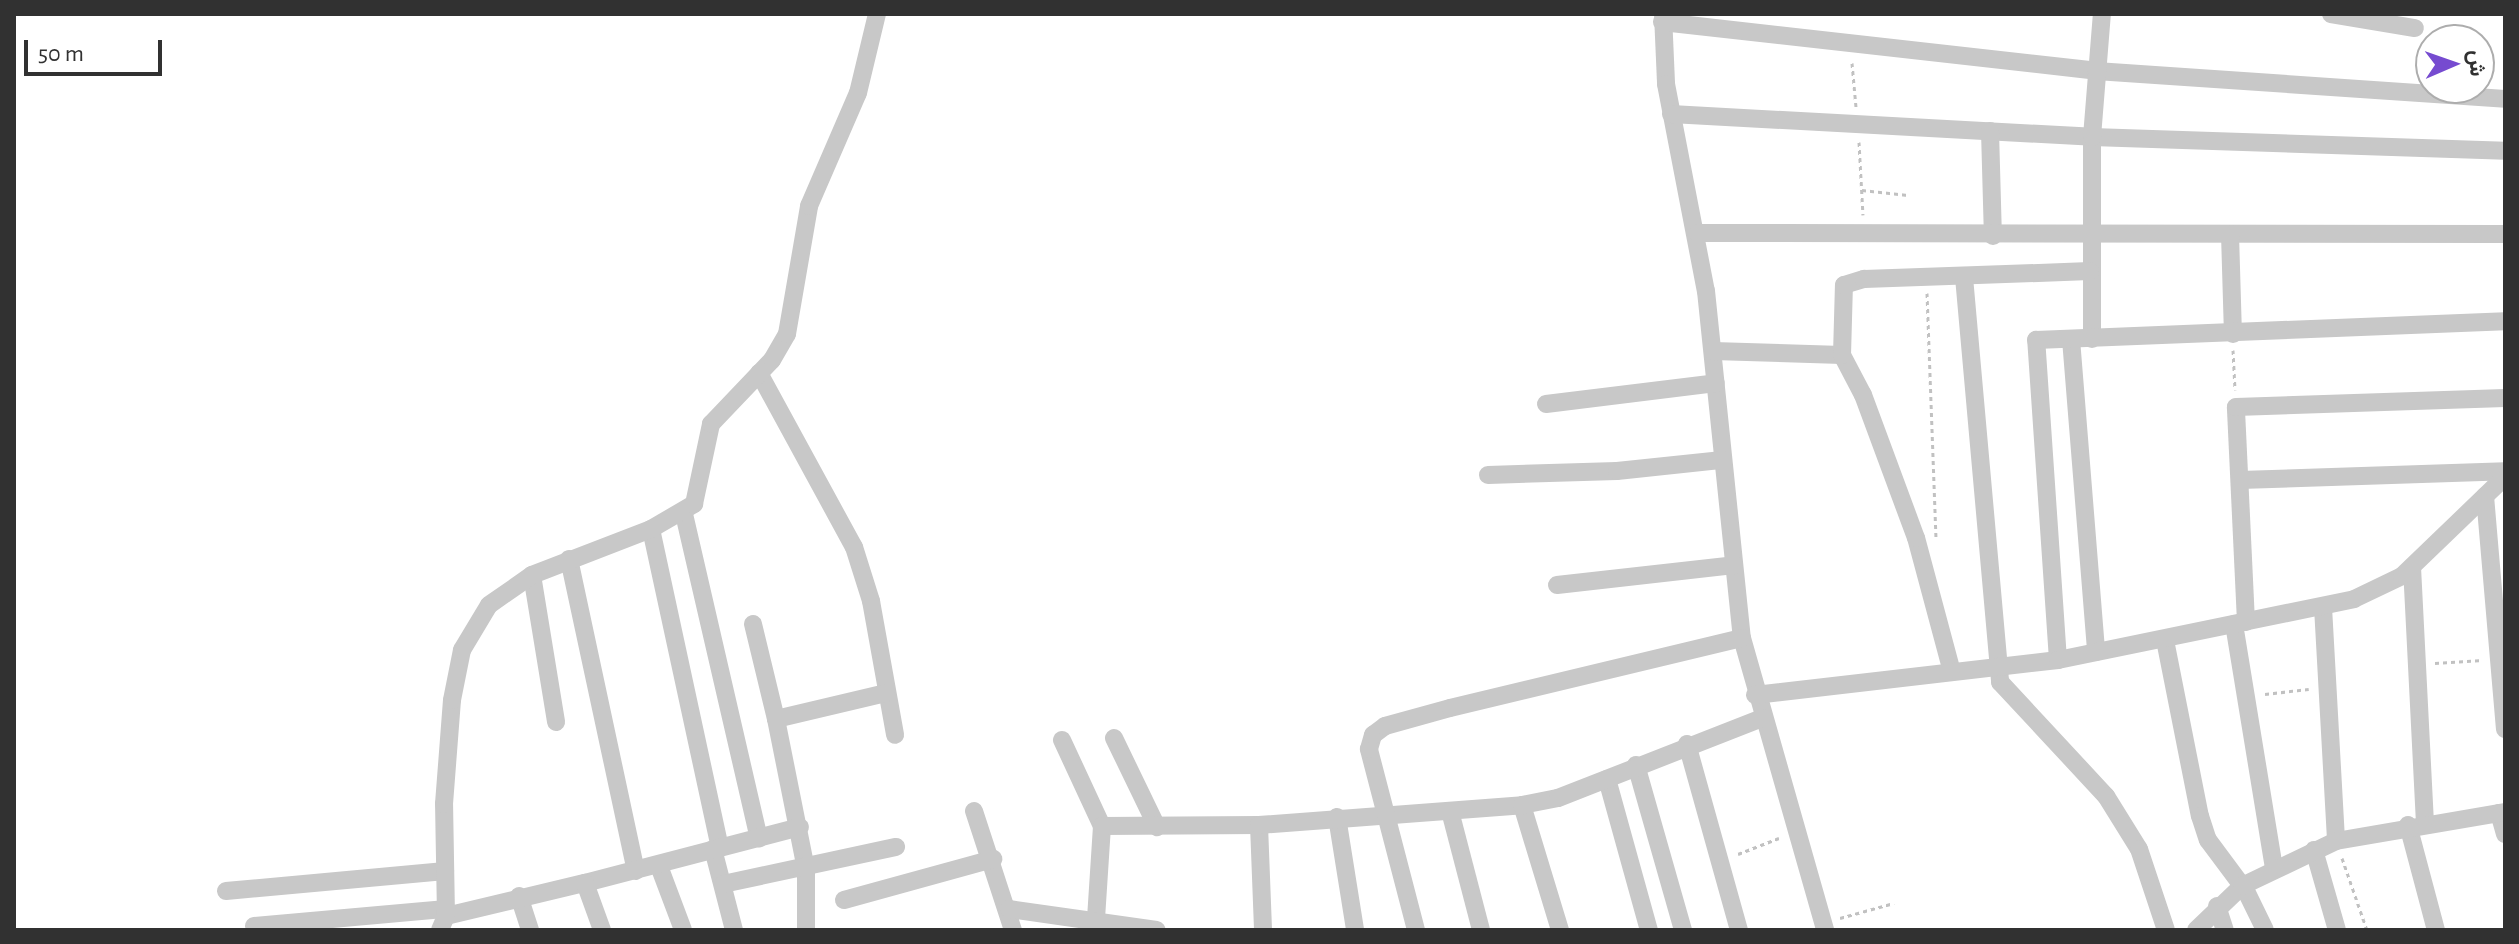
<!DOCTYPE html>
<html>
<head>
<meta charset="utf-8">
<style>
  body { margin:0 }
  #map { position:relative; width:2519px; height:944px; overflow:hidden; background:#fff; font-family:"Alegreya Sans",Vazirmatn,sans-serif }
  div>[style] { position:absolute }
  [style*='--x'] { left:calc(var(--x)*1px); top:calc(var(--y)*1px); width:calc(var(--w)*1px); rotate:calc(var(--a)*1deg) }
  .path>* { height:3px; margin-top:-1.5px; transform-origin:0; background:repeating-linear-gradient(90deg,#c1c1c1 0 4px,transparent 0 8px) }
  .minor>* { height:18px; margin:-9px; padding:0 9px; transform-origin:9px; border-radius:9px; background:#c8c8c8 }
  span { translate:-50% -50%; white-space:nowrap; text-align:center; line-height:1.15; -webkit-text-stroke:8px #fff; paint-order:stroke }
  .frame { position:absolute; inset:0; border:16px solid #313131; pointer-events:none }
  .north { position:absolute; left:2415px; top:24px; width:80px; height:80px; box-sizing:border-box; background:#fff; border:2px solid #adadad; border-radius:50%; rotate:88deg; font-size:22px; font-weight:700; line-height:32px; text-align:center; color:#313131 }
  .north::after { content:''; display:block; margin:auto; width:28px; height:36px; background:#764bd0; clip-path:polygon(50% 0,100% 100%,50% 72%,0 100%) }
  .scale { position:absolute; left:24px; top:40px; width:138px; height:36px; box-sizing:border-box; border:4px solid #313131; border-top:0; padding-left:10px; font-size:24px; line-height:28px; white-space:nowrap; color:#313131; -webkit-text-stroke:6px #fff; paint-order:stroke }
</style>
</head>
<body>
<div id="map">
  <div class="path">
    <i style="--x:1852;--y:63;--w:44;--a:84.8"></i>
    <i style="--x:1859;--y:142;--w:73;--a:86.9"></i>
    <i style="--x:1862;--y:190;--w:46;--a:6.2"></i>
    <i style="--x:1927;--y:293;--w:244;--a:87.9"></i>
    <i style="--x:2233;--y:350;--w:40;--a:87.1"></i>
    <i style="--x:2435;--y:663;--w:48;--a:-3.6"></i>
    <i style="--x:2265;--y:694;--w:44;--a:-6.5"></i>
    <i style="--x:1738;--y:854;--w:44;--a:-21.3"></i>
    <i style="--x:2342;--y:858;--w:76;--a:70.9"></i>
    <i style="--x:1840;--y:918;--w:56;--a:-15.5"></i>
  </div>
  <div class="minor">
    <i style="--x:1663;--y:14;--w:70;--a:87.5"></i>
    <i style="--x:1666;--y:84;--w:211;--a:79.1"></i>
    <i style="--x:1706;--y:291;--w:349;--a:84.1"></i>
    <i style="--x:1742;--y:638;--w:304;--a:74.1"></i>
    <i style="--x:2331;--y:14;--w:85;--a:9.5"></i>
    <i style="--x:1662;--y:22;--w:437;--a:6.4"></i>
    <i style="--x:2096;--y:71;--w:410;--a:3.9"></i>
    <i style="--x:1671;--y:114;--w:422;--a:3.1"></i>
    <i style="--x:2092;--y:137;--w:413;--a:1.9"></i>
    <i style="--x:1990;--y:131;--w:105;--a:88.4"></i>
    <i style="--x:1698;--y:233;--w:807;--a:0.07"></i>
    <i style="--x:2230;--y:234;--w:100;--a:88.3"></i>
    <i style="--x:1964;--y:277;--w:407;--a:84.9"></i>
    <i style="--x:2000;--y:682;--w:156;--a:47.1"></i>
    <i style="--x:2106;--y:796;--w:62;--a:58.1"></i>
    <i style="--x:2139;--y:849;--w:85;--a:71.6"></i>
    <i style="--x:2071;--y:339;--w:314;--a:85.4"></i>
    <i style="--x:2092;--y:339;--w:202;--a:-90"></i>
    <i style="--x:2092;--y:137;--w:123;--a:-85.4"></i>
    <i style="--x:1713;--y:351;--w:129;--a:1.8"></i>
    <i style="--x:759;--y:373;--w:198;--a:61.4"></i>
    <i style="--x:854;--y:547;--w:57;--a:72.5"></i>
    <i style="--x:871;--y:601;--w:136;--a:79.8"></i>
    <i style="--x:1546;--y:404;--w:171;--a:-7"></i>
    <i style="--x:1488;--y:475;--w:129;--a:-1.8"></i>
    <i style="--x:1617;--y:471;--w:106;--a:-6"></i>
    <i style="--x:2240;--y:480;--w:265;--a:-1.9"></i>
    <i style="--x:2485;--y:496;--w:234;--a:85.1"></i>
    <i style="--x:684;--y:514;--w:333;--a:77"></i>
    <i style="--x:651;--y:529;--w:325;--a:77.8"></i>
    <i style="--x:569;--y:559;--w:319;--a:77.9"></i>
    <i style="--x:2412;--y:567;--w:255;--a:87.1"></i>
    <i style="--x:532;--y:575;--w:149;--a:80.7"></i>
    <i style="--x:1557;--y:585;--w:178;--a:-6.4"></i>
    <i style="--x:2323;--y:607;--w:234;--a:86.8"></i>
    <i style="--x:2246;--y:622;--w:215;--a:-92.7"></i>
    <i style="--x:2236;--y:407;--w:269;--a:-1.9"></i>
    <i style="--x:753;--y:624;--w:98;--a:76.4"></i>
    <i style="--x:776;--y:719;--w:113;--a:-13.3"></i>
    <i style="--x:2234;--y:624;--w:248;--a:80.7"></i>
    <i style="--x:2165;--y:640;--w:179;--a:78.8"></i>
    <i style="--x:2200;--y:816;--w:25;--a:72"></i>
    <i style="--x:2208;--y:840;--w:64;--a:53.3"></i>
    <i style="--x:2246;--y:891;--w:43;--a:64"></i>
    <i style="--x:2058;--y:660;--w:321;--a:-93.9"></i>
    <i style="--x:2036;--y:340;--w:469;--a:-2.3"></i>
    <i style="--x:1952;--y:672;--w:139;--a:-105"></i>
    <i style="--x:1916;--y:538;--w:153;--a:-110.3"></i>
    <i style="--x:1863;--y:395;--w:45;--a:-117.7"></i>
    <i style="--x:1842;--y:355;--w:70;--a:-88.4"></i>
    <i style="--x:1844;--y:285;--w:21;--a:-17"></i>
    <i style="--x:1864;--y:279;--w:226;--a:-2"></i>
    <i style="--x:1755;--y:695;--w:305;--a:-6.6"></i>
    <i style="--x:2058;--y:660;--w:302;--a:-11.6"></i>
    <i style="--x:2354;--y:599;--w:53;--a:-25.6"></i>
    <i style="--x:2402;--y:576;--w:143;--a:-43.9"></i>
    <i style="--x:776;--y:719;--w:153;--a:78.7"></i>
    <i style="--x:806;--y:869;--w:61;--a:90"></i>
    <i style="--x:1114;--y:738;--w:99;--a:64.2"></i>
    <i style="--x:1062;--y:740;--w:95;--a:65.1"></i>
    <i style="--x:1102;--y:826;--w:94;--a:93.7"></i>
    <i style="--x:1687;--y:744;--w:193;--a:74.4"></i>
    <i style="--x:1636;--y:765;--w:172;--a:74.1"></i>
    <i style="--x:1607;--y:779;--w:157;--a:74.5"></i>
    <i style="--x:1522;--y:805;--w:131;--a:73.1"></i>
    <i style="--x:974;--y:811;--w:125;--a:71.9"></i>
    <i style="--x:1450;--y:811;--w:123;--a:75.4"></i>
    <i style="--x:2499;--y:813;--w:22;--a:74"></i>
    <i style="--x:1337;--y:817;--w:114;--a:80.9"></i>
    <i style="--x:1259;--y:825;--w:105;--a:87.8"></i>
    <i style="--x:2408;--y:825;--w:109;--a:75.1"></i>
    <i style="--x:1102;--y:826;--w:157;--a:-0.4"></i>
    <i style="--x:1259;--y:825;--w:264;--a:-4.3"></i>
    <i style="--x:1522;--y:805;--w:37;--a:-11"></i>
    <i style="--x:1558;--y:798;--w:219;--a:-21.4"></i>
    <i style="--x:713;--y:849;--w:84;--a:75.5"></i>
    <i style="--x:2314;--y:850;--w:83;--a:74"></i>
    <i style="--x:659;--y:866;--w:68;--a:69.4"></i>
    <i style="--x:585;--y:883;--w:222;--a:-14.6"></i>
    <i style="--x:723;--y:884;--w:177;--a:-12.1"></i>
    <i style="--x:226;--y:891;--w:220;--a:-5.2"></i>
    <i style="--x:519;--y:896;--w:36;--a:72"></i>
    <i style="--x:844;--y:900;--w:155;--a:-15.4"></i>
    <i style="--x:2217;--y:906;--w:25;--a:72"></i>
    <i style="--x:1009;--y:909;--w:149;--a:8.1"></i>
    <i style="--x:446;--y:916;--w:143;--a:-13.4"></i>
    <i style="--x:585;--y:883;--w:50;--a:70.1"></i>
    <i style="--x:254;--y:926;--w:193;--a:-5.1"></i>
    <i style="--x:440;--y:930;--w:15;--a:-67"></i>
    <i style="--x:446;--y:916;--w:112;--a:-91"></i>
    <i style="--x:444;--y:804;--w:104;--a:-85.6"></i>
    <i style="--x:452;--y:700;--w:51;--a:-78.7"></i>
    <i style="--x:462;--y:650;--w:52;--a:-59"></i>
    <i style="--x:489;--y:605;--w:52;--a:-34.9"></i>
    <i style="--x:532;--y:575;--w:128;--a:-21.1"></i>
    <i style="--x:651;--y:529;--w:50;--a:-30.2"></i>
    <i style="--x:694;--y:504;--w:82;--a:-78"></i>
    <i style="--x:711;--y:424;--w:88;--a:-46.4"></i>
    <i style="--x:772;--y:360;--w:30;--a:-60"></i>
    <i style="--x:787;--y:334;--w:130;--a:-80.2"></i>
    <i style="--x:809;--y:206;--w:123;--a:-66.6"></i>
    <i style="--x:858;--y:93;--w:81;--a:-76.5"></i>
    <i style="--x:1416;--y:930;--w:187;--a:-104.6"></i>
    <i style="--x:1369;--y:749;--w:15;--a:-74"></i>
    <i style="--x:1373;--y:735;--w:15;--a:-37"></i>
    <i style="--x:1385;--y:726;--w:67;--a:-15.5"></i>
    <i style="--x:1450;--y:708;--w:300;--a:-13.5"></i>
    <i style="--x:2196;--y:930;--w:64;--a:-43.7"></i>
    <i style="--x:2242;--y:886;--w:104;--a:-25.6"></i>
    <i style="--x:2336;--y:841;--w:171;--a:-9.7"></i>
  </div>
  <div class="frame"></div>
  <div class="north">ش</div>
  <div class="scale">50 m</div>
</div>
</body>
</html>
